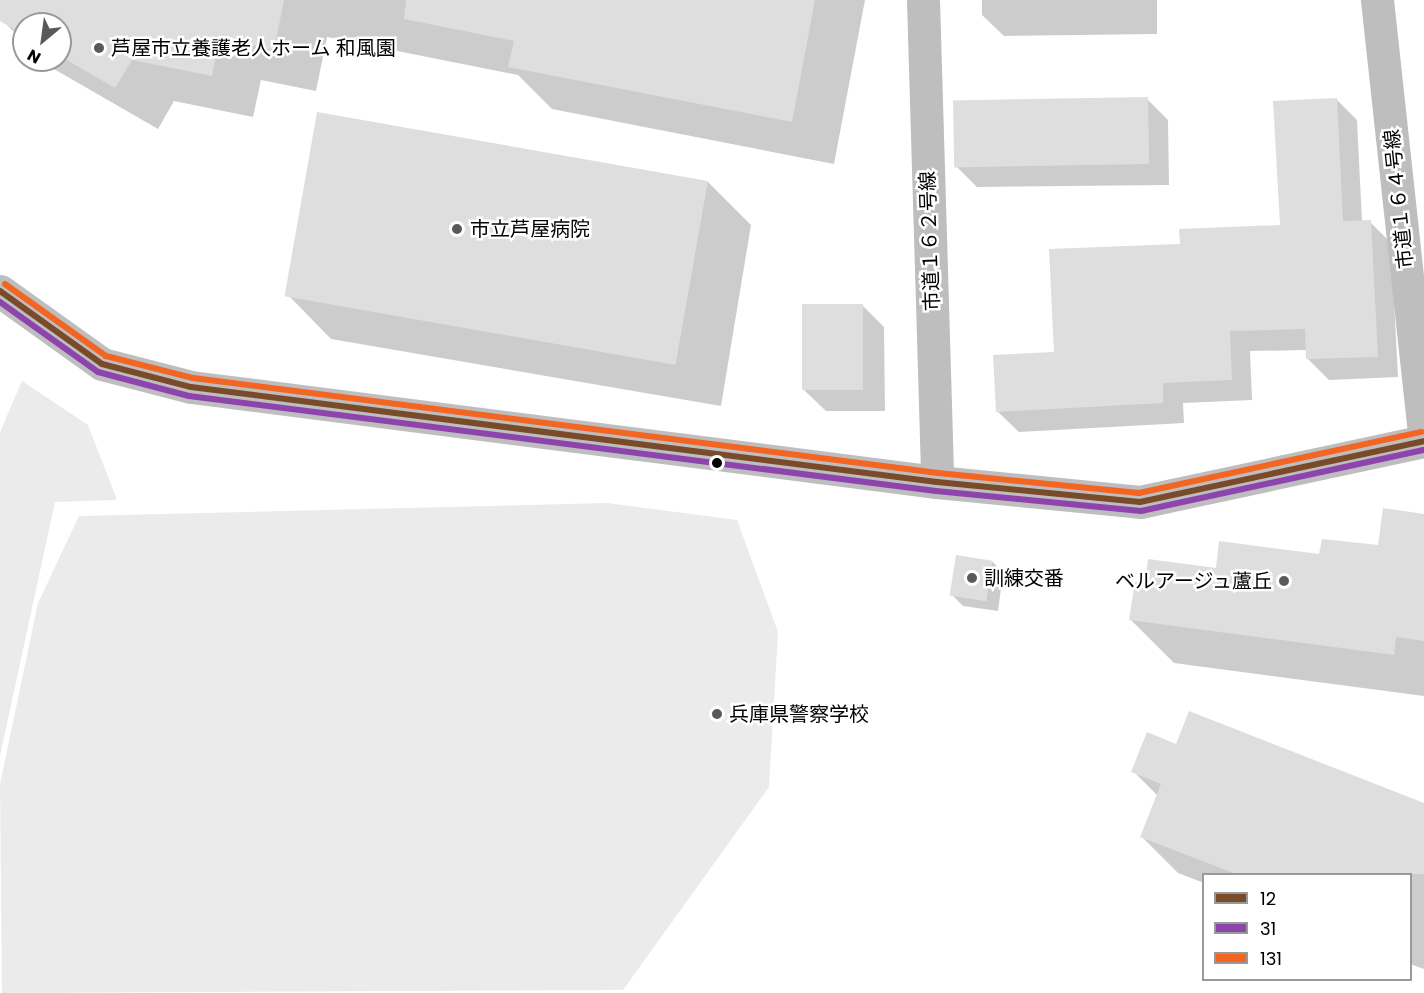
<!DOCTYPE html>
<html>
<head>
<meta charset="utf-8">
<style>
  body { margin:0 }
  #map { position:relative; width:1424px; height:993px; overflow:hidden; background:#fff; font-family:Poppins,"Noto Sans JP",sans-serif }
  div>[style] { position:absolute }
  [style*='--x'] { left:calc(var(--x)*1px); top:calc(var(--y)*1px); width:calc(var(--w)*1px); rotate:calc(var(--a)*1deg) }
  .green>* { inset:0; background:#ebebeb }
  .shadow>* { inset:0; background:#0003 }
  .building>* { inset:0; background:#dedede; transform-origin:0 0 }
  .minor>* { height:33px; margin:-16.5px; padding:0 16.5px; transform-origin:16.5px; border-radius:16.5px; background:#bebebe }
  .tertiary>* { height:33px; margin:-16.5px; padding:0 16.5px; transform-origin:16.5px; border-radius:16.5px; background:#bebebe }
  .bus-1>* { height:6px; margin:-3px; padding:0 3px; transform-origin:3px; border-radius:3px; background:#7a4b2a }
  .bus-2>* { height:6px; margin:-3px; padding:0 3px; transform-origin:3px; border-radius:3px; background:#8e44ad }
  .bus-3>* { height:6px; margin:-3px; padding:0 3px; transform-origin:3px; border-radius:3px; background:#f26522 }
  .dots>* { width:16px; height:16px; translate:-50% -50%; box-sizing:border-box; border:3px solid #fff; border-radius:50% }
  span { translate:-50% -50%; white-space:nowrap; text-align:center; line-height:1.15; -webkit-text-stroke:5px #fff; paint-order:stroke }
  .poi-label { font-size:20px; color:#000 }
  .left { translate:0 -50%; text-align:left }
  .right { translate:-100% -50%; text-align:right }
  .street-label { font-size:20px; color:#000 }
  .legend { position:absolute; left:1202px; top:873px; width:210px; height:108px; box-sizing:border-box; background:#fff; border:2px solid #999; margin:0; padding:8px 10px; list-style:none; font-size:18px; color:#000 }
  .legend li { display:flex; align-items:center; gap:12px; height:30px }
  .legend b { width:30px; border:2px solid #999 }
  .north { position:absolute; left:12px; top:12px; width:60px; height:60px; box-sizing:border-box; background:#fff; border:2px solid #999; border-radius:50%; rotate:209deg; font-size:16px; font-weight:700; line-height:24px; text-align:center; color:#000 }
  .north::after { content:''; display:block; margin:auto; width:21px; height:27px; background:#595959; clip-path:polygon(50% 0,100% 100%,50% 72%,0 100%) }
</style>
</head>
<body>
<div id="map">
  <div class="green">
    <i style="clip-path:polygon(22px 381px,88px 425px,117px 500px,55px 502px,0 756px,0 432px)"></i>
    <i style="clip-path:polygon(607px 503px,737px 520px,778px 632px,769px 787px,623px 990px,2px 993px,0 784px,38px 603px,79px 516px)"></i>
  </div>
  <div class="shadow">
    <i style="clip-path:polygon(11px 0,865px 0,834px 164px,552px 109px,518px 75px,327px 37px,316px 91px,261px 80px,253px 117px,174px 101px,158px 129px,47px 65px,42px 60px,60px 60px,60px 24px,24px 24px,24px 42px,5px 23px)"></i>
    <i style="clip-path:polygon(982px 0,1157px 0,1157px 34px,1004px 36px,982px 15px)"></i>
    <i style="clip-path:polygon(1147px 99px,1168px 120px,1169px 185px,977px 187px,956px 166px)"></i>
    <i style="clip-path:polygon(1336px 99px,1357px 120px,1362px 222px,1370px 222px,1391px 243px,1398px 377px,1329px 380px,1308px 359px,1307px 350px,1250px 351px,1252px 400px,1183px 403px,1184px 423px,1019px 432px,997px 411px,1055px 354px,1181px 246px,1281px 226px)"></i>
    <i style="clip-path:polygon(707px 181px,751px 225px,721px 406px,331px 339px,288px 295px)"></i>
    <i style="clip-path:polygon(863px 306px,884px 327px,885px 411px,826px 411px,804px 390px)"></i>
    <i style="clip-path:polygon(1424px 515px,1424px 696px,1174px 663px,1131px 620px,1146px 585px,1217px 570px,1379px 547px)"></i>
    <i style="clip-path:polygon(993px 562px,1003px 573px,998px 611px,963px 606px,952px 595px)"></i>
    <i style="clip-path:polygon(1177px 746px,1424px 805px,1424px 969px,1410px 964px,1410px 874px,1204px 874px,1204px 883px,1178px 873px,1142px 837px,1158px 796px,1133px 771px)"></i>
  </div>
  <div class="building">
    <i style="clip-path:polygon(0 0,284px 0,274px 50px,219px 38px,212px 76px,132px 60px,115px 88px,60px 56px,60px 24px,24px 24px,24px 35px,0 21px)"></i>
    <i style="clip-path:polygon(406px 0,815px 0,792px 122px,508px 67px,514px 41px,404px 19px)"></i>
    <i style="left:1148px;top:97px;width:67px;height:195px;rotate:89deg"></i>
    <i style="clip-path:polygon(1337px 98px,1343px 221px,1371px 220px,1378px 357px,1306px 359px,1305px 329px,1230px 331px,1232px 380px,1163px 383px,1163px 403px,996px 412px,993px 355px,1054px 352px,1049px 249px,1180px 244px,1179px 229px,1280px 225px,1273px 101px)"></i>
    <i style="left:317px;top:112px;width:397px;height:187px;rotate:10deg"></i>
    <i style="left:802px;top:304px;width:61px;height:86px"></i>
    <i style="clip-path:polygon(1383px 508px,1424px 514px,1424px 641px,1396px 637px,1394px 655px,1129px 620px,1135px 582px,1145px 583px,1148px 559px,1216px 568px,1219px 541px,1319px 554px,1322px 539px,1378px 545px)"></i>
    <i style="left:956px;top:555px;width:37px;height:41px;rotate:9deg"></i>
    <i style="clip-path:polygon(1189px 711px,1424px 803px,1424px 874px,1236px 874px,1140px 837px,1161px 784px,1131px 772px,1147px 732px,1176px 744px)"></i>
  </div>
  <div class="minor">
    <i style="--x:923;--y:0;--w:482;--a:88.3"></i>
    <i style="--x:1377;--y:0;--w:437;--a:83.8"></i>
  </div>
  <div class="tertiary">
    <i style="--x:0;--y:291;--w:125;--a:35.6"></i>
    <i style="--x:102;--y:364;--w:92;--a:14.5"></i>
    <i style="--x:191;--y:387;--w:752;--a:7.26"></i>
    <i style="--x:937;--y:482;--w:204;--a:5.6"></i>
    <i style="--x:1140;--y:502;--w:290;--a:-12.1"></i>
  </div>
  <div class="bus-1">
    <i style="--x:0;--y:291;--w:125;--a:35.6"></i>
    <i style="--x:102;--y:364;--w:92;--a:14.5"></i>
    <i style="--x:191;--y:387;--w:752;--a:7.26"></i>
    <i style="--x:937;--y:482;--w:204;--a:5.6"></i>
    <i style="--x:1140;--y:502;--w:290;--a:-12.1"></i>
  </div>
  <div class="bus-2">
    <i style="--x:0;--y:302;--w:120;--a:35.5"></i>
    <i style="--x:98;--y:372;--w:94;--a:14.8"></i>
    <i style="--x:189;--y:396;--w:753;--a:7.25"></i>
    <i style="--x:936;--y:491;--w:206;--a:5.6"></i>
    <i style="--x:1141;--y:511;--w:289;--a:-12.2"></i>
  </div>
  <div class="bus-3">
    <i style="--x:5;--y:284;--w:124;--a:35.5"></i>
    <i style="--x:106;--y:356;--w:90;--a:14.2"></i>
    <i style="--x:193;--y:378;--w:751;--a:7.27"></i>
    <i style="--x:938;--y:473;--w:202;--a:5.7"></i>
    <i style="--x:1139;--y:493;--w:289;--a:-12.2"></i>
  </div>
  <div class="dots">
    <i style="left:99px;top:48px;background:#595959"></i>
    <i style="left:457px;top:229px;background:#595959"></i>
    <i style="left:717px;top:463px;background:#000"></i>
    <i style="left:972px;top:578px;background:#595959"></i>
    <i style="left:1284px;top:581px;background:#595959"></i>
    <i style="left:717px;top:714px;background:#595959"></i>
  </div>
  <div class="poi-label">
    <span class="left" style="left:111px;top:48px">芦屋市立養護老人ホーム 和風園</span>
    <span class="left" style="left:470px;top:229px">市立芦屋病院</span>
    <span class="left" style="left:984px;top:578px">訓練交番</span>
    <span class="right" style="left:1272px;top:581px">ベルアージュ蘆丘</span>
    <span class="left" style="left:729px;top:714px">兵庫県警察学校</span>
  </div>
  <div class="street-label">
    <span style="left:1399px;top:199px;rotate:-96deg">市道１６４号線</span>
    <span style="left:930px;top:241px;rotate:-92deg">市道１６２号線</span>
  </div>
  <ul class="legend">
  <li><b style="height:8px;background:#7a4b2a"></b>12</li>
  <li><b style="height:8px;background:#8e44ad"></b>31</li>
  <li><b style="height:8px;background:#f26522"></b>131</li>
  </ul>
  <div class="north">N</div>
</div>
</body>
</html>
